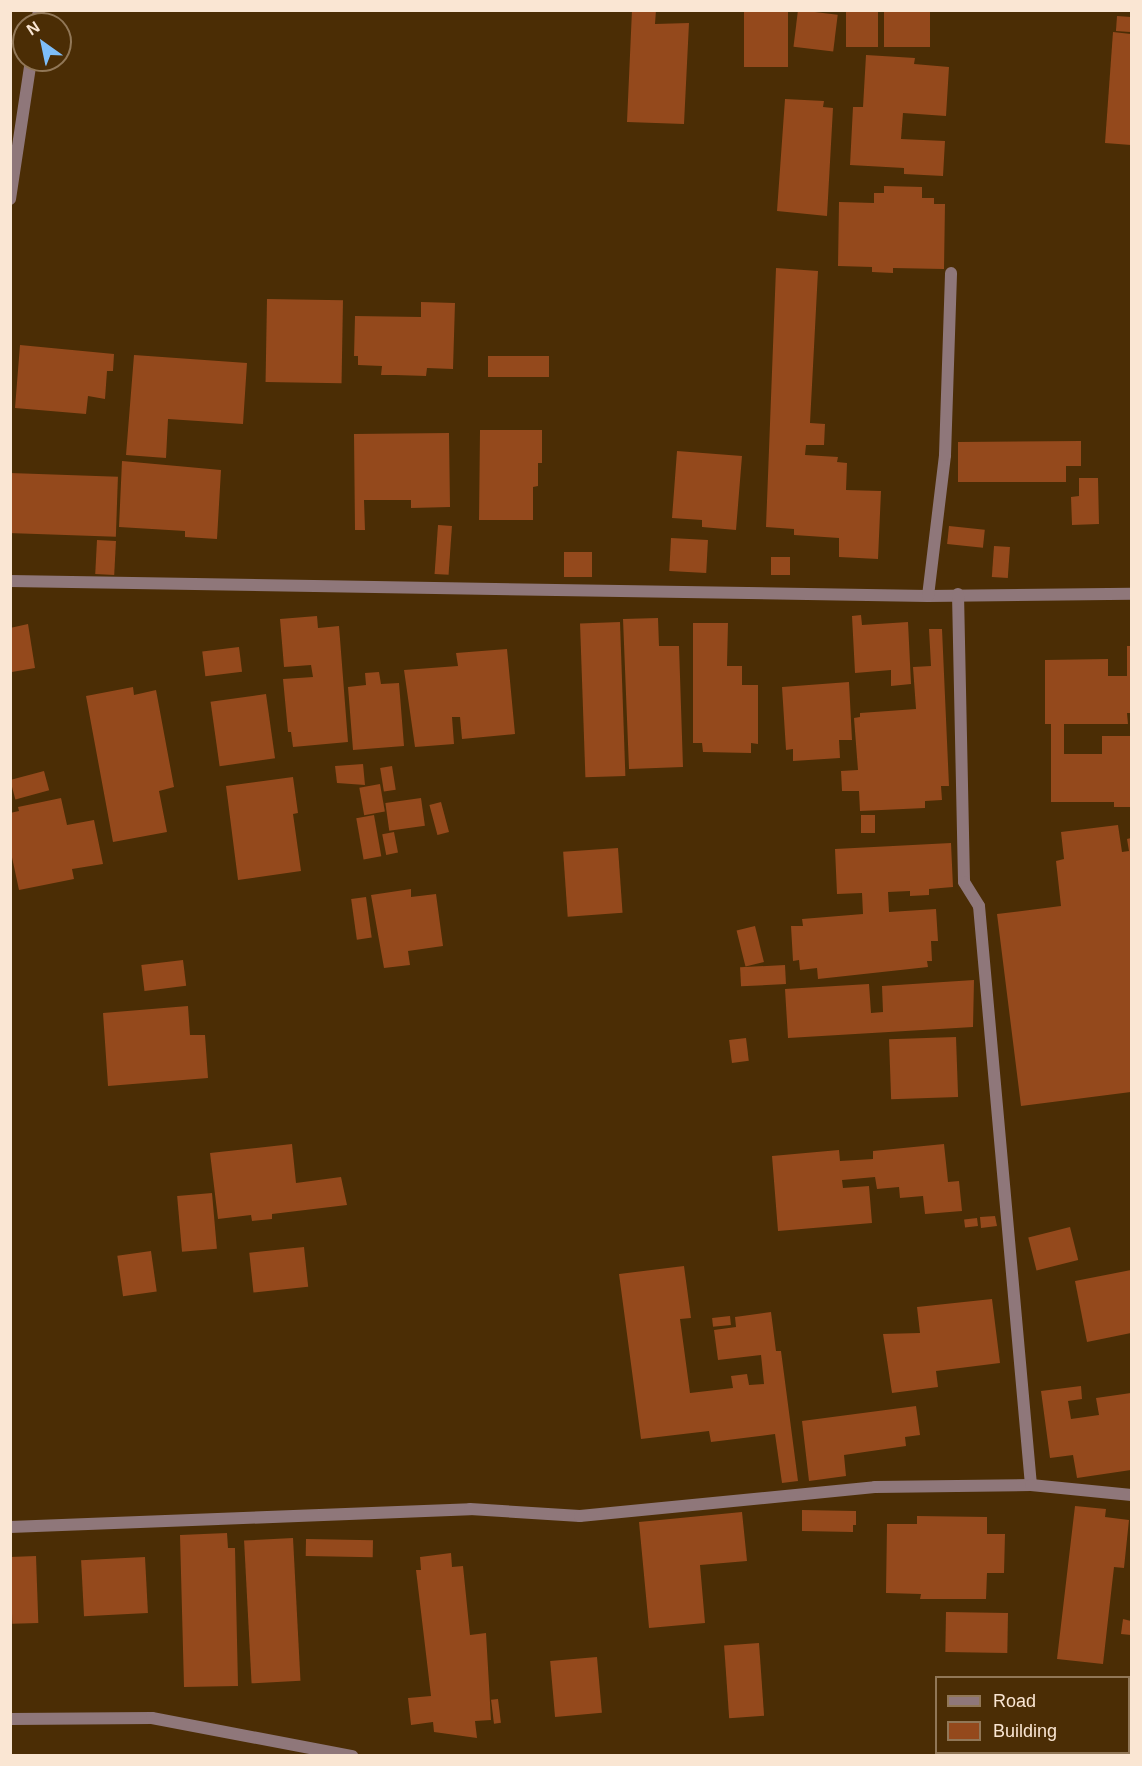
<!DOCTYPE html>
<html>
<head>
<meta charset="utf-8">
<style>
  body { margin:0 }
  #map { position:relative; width:1142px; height:1766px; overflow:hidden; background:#4b2d05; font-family:Arial,sans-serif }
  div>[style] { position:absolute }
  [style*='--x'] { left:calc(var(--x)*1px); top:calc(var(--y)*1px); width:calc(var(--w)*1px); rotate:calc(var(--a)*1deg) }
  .building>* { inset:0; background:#94491c; transform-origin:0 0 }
  .minor>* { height:12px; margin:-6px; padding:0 6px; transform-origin:6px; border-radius:6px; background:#8f777a }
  span { translate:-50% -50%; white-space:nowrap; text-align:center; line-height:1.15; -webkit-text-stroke:4.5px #4b2d05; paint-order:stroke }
  .frame { position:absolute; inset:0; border:12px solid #fae6d3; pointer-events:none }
  .legend { position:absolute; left:935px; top:1676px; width:195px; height:78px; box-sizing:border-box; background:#4b2d05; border:2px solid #917757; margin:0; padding:8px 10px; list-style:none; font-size:18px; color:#fae6d3 }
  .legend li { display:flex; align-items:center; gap:12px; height:30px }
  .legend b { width:30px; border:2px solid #917757 }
  .north { position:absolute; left:12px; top:12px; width:60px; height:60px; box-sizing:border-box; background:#4b2d05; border:2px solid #917757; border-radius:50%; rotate:327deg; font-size:16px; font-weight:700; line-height:24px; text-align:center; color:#fae6d3 }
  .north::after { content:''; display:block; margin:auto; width:21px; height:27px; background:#7ebef9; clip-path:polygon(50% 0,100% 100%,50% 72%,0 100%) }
</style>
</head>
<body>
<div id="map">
  <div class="building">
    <i style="clip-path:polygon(632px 10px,656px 10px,655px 24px,689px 23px,684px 124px,627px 122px)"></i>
    <i style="left:744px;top:10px;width:44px;height:57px"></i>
    <i style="left:798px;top:10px;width:40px;height:37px;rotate:7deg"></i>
    <i style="left:846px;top:10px;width:32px;height:37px"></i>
    <i style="left:884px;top:10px;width:46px;height:37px"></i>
    <i style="left:1117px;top:16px;width:14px;height:15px;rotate:4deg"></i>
    <i style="clip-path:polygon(1113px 32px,1131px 34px,1131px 145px,1105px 143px)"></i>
    <i style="clip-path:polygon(866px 55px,915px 58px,914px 64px,949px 67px,946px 116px,903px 113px,901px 139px,945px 141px,943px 176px,904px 174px,904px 168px,850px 165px,853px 107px,863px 107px)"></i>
    <i style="clip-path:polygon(785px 99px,824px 101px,823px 107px,833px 108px,827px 216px,777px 211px)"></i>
    <i style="clip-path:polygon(884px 186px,922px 187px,922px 198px,934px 198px,934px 204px,945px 204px,944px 269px,893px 268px,893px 273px,872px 272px,872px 267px,838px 266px,839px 202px,874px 203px,874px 193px,884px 193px)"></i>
    <i style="clip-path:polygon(776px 268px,818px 271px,810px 423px,825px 424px,824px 445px,806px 445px,805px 455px,838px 457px,837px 462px,847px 463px,846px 490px,881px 491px,878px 559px,839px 557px,839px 538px,794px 535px,794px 529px,766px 527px)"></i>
    <i style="left:267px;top:299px;width:76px;height:83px;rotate:1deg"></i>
    <i style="clip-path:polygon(421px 302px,455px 303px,453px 369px,427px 368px,426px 376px,395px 375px,381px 375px,382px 366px,358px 365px,358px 356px,354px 356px,355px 316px,421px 317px)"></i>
    <i style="clip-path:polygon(20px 345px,114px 354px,113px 371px,107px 371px,105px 399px,88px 396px,86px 414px,15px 408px)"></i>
    <i style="clip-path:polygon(134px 355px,247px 363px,243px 424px,168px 419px,166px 458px,126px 455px)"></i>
    <i style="left:488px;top:356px;width:61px;height:21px"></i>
    <i style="clip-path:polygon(480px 430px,542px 430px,542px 463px,538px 463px,538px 486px,533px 487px,533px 520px,479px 520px)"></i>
    <i style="clip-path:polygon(449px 433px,450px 507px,411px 508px,411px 500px,364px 500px,365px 530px,355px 530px,354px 434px)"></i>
    <i style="clip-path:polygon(1081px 441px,1081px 466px,1066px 466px,1066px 482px,958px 482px,958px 442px)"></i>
    <i style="clip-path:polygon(677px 451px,742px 456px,736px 530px,702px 527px,702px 520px,672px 518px)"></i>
    <i style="clip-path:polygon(122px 461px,221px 470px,217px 539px,185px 537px,185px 531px,119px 527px)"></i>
    <i style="left:10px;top:473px;width:108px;height:60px;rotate:2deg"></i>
    <i style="clip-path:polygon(1079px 478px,1098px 478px,1099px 524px,1072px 525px,1071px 497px,1079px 496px)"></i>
    <i style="left:438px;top:525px;width:14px;height:49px;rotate:4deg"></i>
    <i style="left:949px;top:526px;width:36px;height:18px;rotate:6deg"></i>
    <i style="left:671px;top:538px;width:37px;height:33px;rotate:3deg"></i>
    <i style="left:97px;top:540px;width:19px;height:34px;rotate:3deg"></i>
    <i style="left:994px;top:546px;width:16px;height:31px;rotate:4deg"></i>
    <i style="left:564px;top:552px;width:28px;height:25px"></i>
    <i style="left:771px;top:557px;width:19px;height:18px"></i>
    <i style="clip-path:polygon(861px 615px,862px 625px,908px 622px,911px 684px,891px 686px,891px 670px,855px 673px,852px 616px)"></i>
    <i style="clip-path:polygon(317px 616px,318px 628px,339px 626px,348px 742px,293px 747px,291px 732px,288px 732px,283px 679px,313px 677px,311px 665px,284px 667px,280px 619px)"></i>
    <i style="clip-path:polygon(658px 618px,659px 646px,679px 646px,683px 767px,629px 769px,623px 619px)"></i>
    <i style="left:620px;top:622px;width:154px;height:40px;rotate:88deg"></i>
    <i style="clip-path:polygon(693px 623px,728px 623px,727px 666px,742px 666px,742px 685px,758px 685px,758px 744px,751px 743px,751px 753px,703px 752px,702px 743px,693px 743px)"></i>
    <i style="clip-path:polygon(28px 624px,35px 668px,12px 672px,10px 628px)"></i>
    <i style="clip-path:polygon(929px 629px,942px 629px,949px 786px,941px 786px,942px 800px,925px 801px,925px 808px,860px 811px,859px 791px,842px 791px,841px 771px,858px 770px,854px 718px,860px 717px,860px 713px,916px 709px,913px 667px,931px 666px)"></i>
    <i style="clip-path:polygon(1127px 646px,1131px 646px,1131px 713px,1127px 713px,1128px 724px,1064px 724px,1064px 754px,1102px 754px,1102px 736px,1131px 736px,1131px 807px,1114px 807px,1114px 802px,1051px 802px,1051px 724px,1045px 724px,1045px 660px,1108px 659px,1108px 676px,1127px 676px)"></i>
    <i style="left:239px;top:647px;width:25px;height:37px;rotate:83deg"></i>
    <i style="clip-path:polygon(507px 649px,515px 734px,462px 739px,460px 717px,452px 717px,454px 744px,415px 747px,404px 670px,458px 666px,456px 653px)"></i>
    <i style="clip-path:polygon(379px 672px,381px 684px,399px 683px,404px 746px,353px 750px,348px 687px,366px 685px,365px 673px)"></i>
    <i style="clip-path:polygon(849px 682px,852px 740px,839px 740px,840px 758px,793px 761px,793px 749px,786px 750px,782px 687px)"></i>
    <i style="clip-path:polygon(133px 687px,134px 695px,156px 690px,174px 787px,159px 791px,167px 832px,113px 842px,86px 696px)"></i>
    <i style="left:266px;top:694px;width:65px;height:56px;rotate:82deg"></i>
    <i style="clip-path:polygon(363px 764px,365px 785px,337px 783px,335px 766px)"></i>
    <i style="left:392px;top:766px;width:24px;height:12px;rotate:81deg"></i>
    <i style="left:44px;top:771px;width:20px;height:35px;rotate:75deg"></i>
    <i style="clip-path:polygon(293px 777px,298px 813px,293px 814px,301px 871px,238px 880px,226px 786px)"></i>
    <i style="left:380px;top:784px;width:28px;height:21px;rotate:80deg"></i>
    <i style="clip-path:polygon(61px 798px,67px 825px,94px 820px,103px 864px,72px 869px,74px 879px,19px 890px,10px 848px,10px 813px,19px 811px,18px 807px)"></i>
    <i style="left:421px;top:798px;width:28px;height:36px;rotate:82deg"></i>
    <i style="left:441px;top:802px;width:31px;height:12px;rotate:75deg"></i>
    <i style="left:374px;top:815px;width:42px;height:18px;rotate:80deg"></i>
    <i style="left:861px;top:815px;width:14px;height:18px"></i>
    <i style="clip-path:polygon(1118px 825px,1122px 852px,1129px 851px,1127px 839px,1131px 838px,1131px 1092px,1021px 1106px,997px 914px,1061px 906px,1056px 861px,1064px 859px,1061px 832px)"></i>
    <i style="left:394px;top:832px;width:21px;height:12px;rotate:79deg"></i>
    <i style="clip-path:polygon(951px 843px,953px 887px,929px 889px,929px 895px,910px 896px,910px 891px,888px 892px,889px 912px,936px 909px,938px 941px,931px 941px,932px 961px,927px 961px,928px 967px,818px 979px,817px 968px,800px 970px,799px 960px,793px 961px,791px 926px,803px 926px,802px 919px,863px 914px,862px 893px,837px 894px,835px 849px)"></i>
    <i style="left:618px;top:848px;width:65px;height:55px;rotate:86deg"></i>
    <i style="clip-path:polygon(411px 889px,411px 897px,436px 894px,443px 946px,408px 951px,410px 965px,384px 968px,371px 895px)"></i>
    <i style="left:366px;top:897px;width:41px;height:15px;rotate:82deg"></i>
    <i style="left:755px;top:926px;width:37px;height:19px;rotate:76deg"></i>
    <i style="left:183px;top:960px;width:26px;height:42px;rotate:83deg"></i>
    <i style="left:785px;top:965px;width:19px;height:45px;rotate:87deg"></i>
    <i style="clip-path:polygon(974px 980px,973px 1027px,788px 1038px,785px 989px,869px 984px,871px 1013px,883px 1012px,882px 986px)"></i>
    <i style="clip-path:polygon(188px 1006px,190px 1035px,205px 1035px,208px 1078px,108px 1086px,103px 1013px)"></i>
    <i style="left:956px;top:1037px;width:60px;height:67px;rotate:88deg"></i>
    <i style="left:746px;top:1038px;width:23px;height:17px;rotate:83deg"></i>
    <i style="clip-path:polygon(292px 1144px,296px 1183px,341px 1177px,347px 1205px,272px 1214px,272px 1219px,252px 1221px,251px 1215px,218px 1219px,210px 1153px)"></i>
    <i style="clip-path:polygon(944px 1144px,948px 1182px,959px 1181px,962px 1211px,925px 1214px,923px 1196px,900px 1198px,899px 1187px,877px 1189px,875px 1177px,842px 1180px,843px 1188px,869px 1186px,872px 1223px,778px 1231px,772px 1156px,839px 1150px,840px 1161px,873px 1159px,873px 1151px)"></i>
    <i style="left:212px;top:1193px;width:56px;height:35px;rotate:85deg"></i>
    <i style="clip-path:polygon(995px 1216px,997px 1226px,981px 1228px,980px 1217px)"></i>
    <i style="left:977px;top:1218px;width:8px;height:13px;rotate:83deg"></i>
    <i style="left:1070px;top:1227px;width:34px;height:43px;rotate:76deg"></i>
    <i style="left:304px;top:1247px;width:40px;height:55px;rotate:84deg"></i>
    <i style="left:151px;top:1251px;width:41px;height:34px;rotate:82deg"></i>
    <i style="clip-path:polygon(684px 1266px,691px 1318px,680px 1319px,690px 1393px,733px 1388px,731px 1376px,747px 1374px,749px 1385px,764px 1384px,761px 1355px,718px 1360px,714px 1330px,736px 1327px,735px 1317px,771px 1312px,776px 1351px,781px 1351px,798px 1481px,782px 1483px,775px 1434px,711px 1442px,709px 1431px,641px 1439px,619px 1274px)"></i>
    <i style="clip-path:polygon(1131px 1270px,1131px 1333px,1087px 1342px,1075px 1281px)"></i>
    <i style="clip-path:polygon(992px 1299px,1000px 1363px,936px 1371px,938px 1387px,892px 1393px,883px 1334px,920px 1333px,917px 1307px)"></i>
    <i style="left:730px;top:1316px;width:9px;height:18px;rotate:84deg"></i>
    <i style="clip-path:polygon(1081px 1386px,1082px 1399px,1068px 1401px,1071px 1419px,1099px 1415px,1096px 1398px,1131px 1393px,1131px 1470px,1077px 1478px,1073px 1455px,1050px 1458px,1041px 1391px)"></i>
    <i style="clip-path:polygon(916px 1406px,920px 1435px,905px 1437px,906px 1446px,844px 1455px,846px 1476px,809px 1481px,802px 1421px)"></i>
    <i style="clip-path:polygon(1075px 1506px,1106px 1509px,1105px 1517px,1129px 1520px,1124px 1568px,1114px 1567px,1103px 1664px,1057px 1659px)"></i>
    <i style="clip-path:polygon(802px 1510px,856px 1511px,856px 1525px,853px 1525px,853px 1532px,802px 1531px)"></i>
    <i style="clip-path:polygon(742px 1512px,747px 1561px,700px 1565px,705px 1623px,649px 1628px,639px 1522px)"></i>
    <i style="clip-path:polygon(917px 1516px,987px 1517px,987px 1534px,1005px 1534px,1004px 1573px,987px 1573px,986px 1599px,920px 1599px,921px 1594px,886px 1593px,887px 1524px,917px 1524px)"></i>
    <i style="clip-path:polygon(227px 1533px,228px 1548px,235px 1548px,238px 1686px,184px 1687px,180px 1535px)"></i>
    <i style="left:293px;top:1538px;width:143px;height:49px;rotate:87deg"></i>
    <i style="left:306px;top:1539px;width:67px;height:17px;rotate:1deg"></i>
    <i style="clip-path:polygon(451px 1553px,452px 1567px,463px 1566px,470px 1635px,486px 1633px,491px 1720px,475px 1721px,477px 1738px,434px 1732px,433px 1722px,411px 1725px,408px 1698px,431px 1696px,416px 1570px,421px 1570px,420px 1557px)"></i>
    <i style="left:36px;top:1556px;width:67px;height:26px;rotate:88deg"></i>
    <i style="left:145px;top:1557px;width:56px;height:64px;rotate:87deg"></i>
    <i style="left:946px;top:1612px;width:62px;height:40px;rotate:1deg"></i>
    <i style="clip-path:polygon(1123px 1619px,1131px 1621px,1131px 1635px,1121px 1634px)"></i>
    <i style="left:759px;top:1643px;width:73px;height:35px;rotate:86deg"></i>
    <i style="left:597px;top:1657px;width:56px;height:47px;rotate:85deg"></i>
    <i style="left:498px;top:1699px;width:24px;height:7px;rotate:83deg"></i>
    <i style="clip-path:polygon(1069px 1752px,1089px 1752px,1098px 1754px,1068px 1755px)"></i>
  </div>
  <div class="minor">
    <i style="--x:37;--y:24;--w:14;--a:-82"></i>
    <i style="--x:10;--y:199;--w:141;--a:-81.4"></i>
    <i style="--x:10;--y:581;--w:918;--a:0.94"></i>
    <i style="--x:928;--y:596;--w:204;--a:-0.6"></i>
    <i style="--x:958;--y:594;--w:288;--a:88.8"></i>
    <i style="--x:964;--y:882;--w:28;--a:58"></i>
    <i style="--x:979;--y:906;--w:581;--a:84.87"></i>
    <i style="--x:928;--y:596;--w:142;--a:-83.1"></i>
    <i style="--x:945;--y:455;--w:182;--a:-88.1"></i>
    <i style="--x:10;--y:1527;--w:460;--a:-2.2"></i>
    <i style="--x:470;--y:1509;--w:110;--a:3.6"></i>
    <i style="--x:580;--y:1516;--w:296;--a:-5.6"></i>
    <i style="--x:875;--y:1487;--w:156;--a:-0.7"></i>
    <i style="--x:1031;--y:1485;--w:101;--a:5.7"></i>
    <i style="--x:10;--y:1719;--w:142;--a:-0.4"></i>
    <i style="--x:152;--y:1718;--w:204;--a:10.8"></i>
  </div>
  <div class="frame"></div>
  <ul class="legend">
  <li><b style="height:8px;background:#8f777a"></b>Road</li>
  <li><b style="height:16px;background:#94491c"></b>Building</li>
  </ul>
  <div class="north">N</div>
</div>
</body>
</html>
